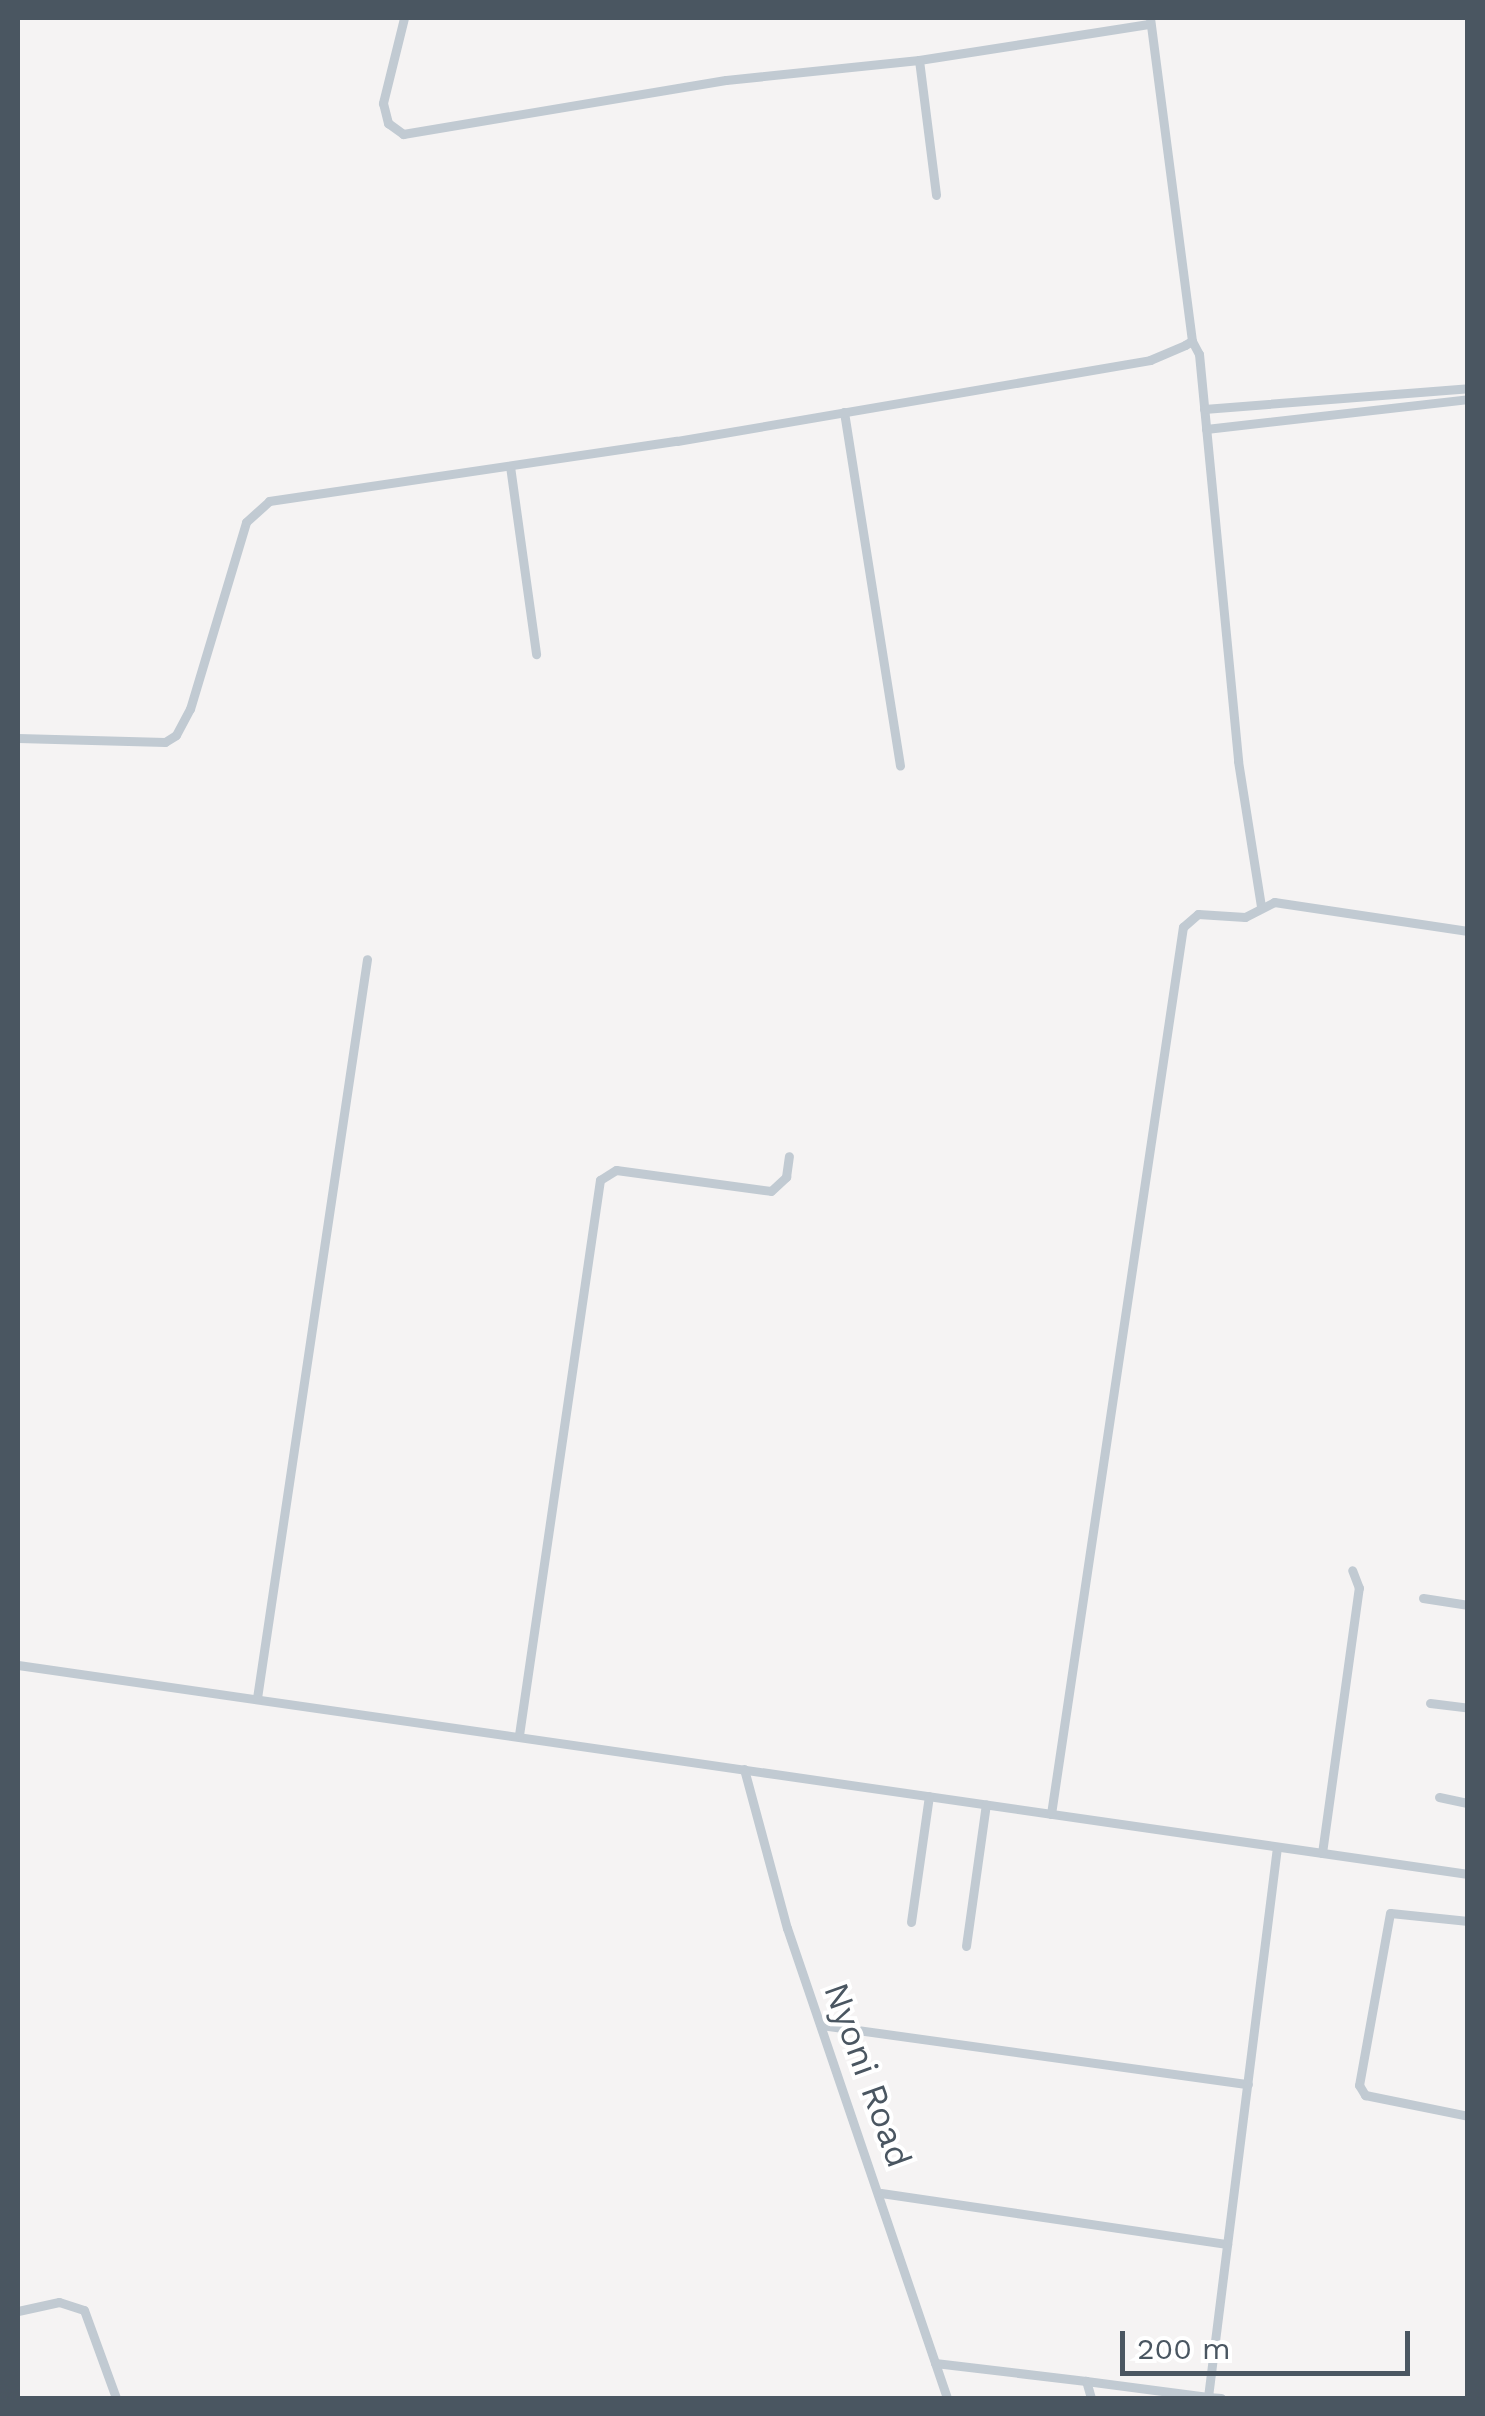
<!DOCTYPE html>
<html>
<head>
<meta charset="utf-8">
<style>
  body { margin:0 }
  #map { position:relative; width:1485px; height:2416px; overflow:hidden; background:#f5f3f3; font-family:"Work Sans",sans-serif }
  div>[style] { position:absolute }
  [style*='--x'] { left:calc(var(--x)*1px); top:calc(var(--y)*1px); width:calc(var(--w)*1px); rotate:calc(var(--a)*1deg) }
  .street>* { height:9px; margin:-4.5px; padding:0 4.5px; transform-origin:4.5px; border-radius:4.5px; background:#c1cad2 }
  span { translate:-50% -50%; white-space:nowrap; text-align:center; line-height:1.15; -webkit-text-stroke:8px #fff; paint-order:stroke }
  .street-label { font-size:35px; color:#4a5661 }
  .frame { position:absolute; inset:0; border:20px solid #4a5661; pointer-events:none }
  .scale { position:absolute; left:1120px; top:2331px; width:290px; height:45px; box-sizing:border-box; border:5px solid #4a5661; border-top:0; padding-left:12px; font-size:30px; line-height:35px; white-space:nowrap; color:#4a5661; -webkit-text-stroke:8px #fff; paint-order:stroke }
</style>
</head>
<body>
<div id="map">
  <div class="street">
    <i style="--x:404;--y:18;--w:88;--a:103.9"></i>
    <i style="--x:383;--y:103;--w:21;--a:76"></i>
    <i style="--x:388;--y:123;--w:19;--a:36"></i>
    <i style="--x:403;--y:134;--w:327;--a:-9.5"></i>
    <i style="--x:726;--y:80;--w:194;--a:-5.9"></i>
    <i style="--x:919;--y:60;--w:234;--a:-8.9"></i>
    <i style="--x:919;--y:60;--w:136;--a:82.8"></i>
    <i style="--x:1192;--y:341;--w:15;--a:62"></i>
    <i style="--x:1199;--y:354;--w:409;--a:84.5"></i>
    <i style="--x:1238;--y:761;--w:148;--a:81"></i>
    <i style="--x:1204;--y:409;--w:265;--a:-4.5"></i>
    <i style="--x:844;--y:412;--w:358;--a:81"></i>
    <i style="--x:1206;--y:429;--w:264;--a:-6.5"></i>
    <i style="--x:510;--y:466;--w:190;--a:82.1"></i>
    <i style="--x:18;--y:738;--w:147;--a:1.6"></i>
    <i style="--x:165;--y:742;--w:13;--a:-32"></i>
    <i style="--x:176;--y:735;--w:30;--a:-62"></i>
    <i style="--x:190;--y:709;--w:195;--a:-73.3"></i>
    <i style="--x:246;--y:522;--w:31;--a:-42"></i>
    <i style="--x:269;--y:501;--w:412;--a:-8.4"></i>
    <i style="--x:677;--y:441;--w:480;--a:-9.7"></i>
    <i style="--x:1150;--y:360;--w:38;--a:-23"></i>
    <i style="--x:1185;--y:345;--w:8;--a:-30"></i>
    <i style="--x:1192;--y:341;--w:326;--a:-97.4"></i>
    <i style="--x:1423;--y:1598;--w:46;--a:8.8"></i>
    <i style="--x:18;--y:1665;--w:1465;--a:8.2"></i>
    <i style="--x:257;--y:1698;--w:747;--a:-81.53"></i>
    <i style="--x:1430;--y:1703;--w:38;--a:7"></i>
    <i style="--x:519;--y:1735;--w:561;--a:-81.7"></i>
    <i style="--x:600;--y:1180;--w:19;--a:-32"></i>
    <i style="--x:616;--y:1170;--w:156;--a:7.7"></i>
    <i style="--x:771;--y:1191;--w:21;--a:-43"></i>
    <i style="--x:786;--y:1177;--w:21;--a:-82"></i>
    <i style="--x:744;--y:1769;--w:165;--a:74.9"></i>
    <i style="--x:787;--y:1928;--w:496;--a:71.2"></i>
    <i style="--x:1439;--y:1797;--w:30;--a:12"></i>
    <i style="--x:1051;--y:1814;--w:897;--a:-81.54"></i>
    <i style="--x:1183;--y:927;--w:20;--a:-41"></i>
    <i style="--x:1198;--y:914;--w:47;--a:3.7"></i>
    <i style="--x:1245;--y:917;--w:33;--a:-27"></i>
    <i style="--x:1274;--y:902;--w:196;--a:8.5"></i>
    <i style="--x:1322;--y:1853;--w:268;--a:-82.1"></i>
    <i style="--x:1359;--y:1588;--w:19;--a:-111"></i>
    <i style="--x:1468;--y:1921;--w:78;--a:-174.1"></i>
    <i style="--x:1390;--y:1913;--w:175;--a:100.2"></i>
    <i style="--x:1359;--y:2085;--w:12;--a:59"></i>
    <i style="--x:1365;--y:2095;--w:105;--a:11.5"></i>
    <i style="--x:911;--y:1922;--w:127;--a:-81.9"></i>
    <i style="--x:966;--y:1946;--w:143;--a:-82"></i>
    <i style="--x:821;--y:2025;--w:431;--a:7.9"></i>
    <i style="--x:881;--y:2193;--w:350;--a:8.4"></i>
    <i style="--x:18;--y:2311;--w:42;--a:-12.4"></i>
    <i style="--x:59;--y:2302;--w:26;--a:18"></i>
    <i style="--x:84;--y:2310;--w:94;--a:70"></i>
    <i style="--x:935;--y:2363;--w:152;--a:6.8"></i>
    <i style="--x:1091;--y:2398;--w:18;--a:-106"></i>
    <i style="--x:1086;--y:2381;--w:123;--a:7.5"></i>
    <i style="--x:1221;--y:2398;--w:13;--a:-176"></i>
    <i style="--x:1208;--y:2397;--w:554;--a:-82.85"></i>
  </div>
  <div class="street-label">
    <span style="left:868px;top:2075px;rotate:70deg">Nyoni Road</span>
  </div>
  <div class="frame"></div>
  <div class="scale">200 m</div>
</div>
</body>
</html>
